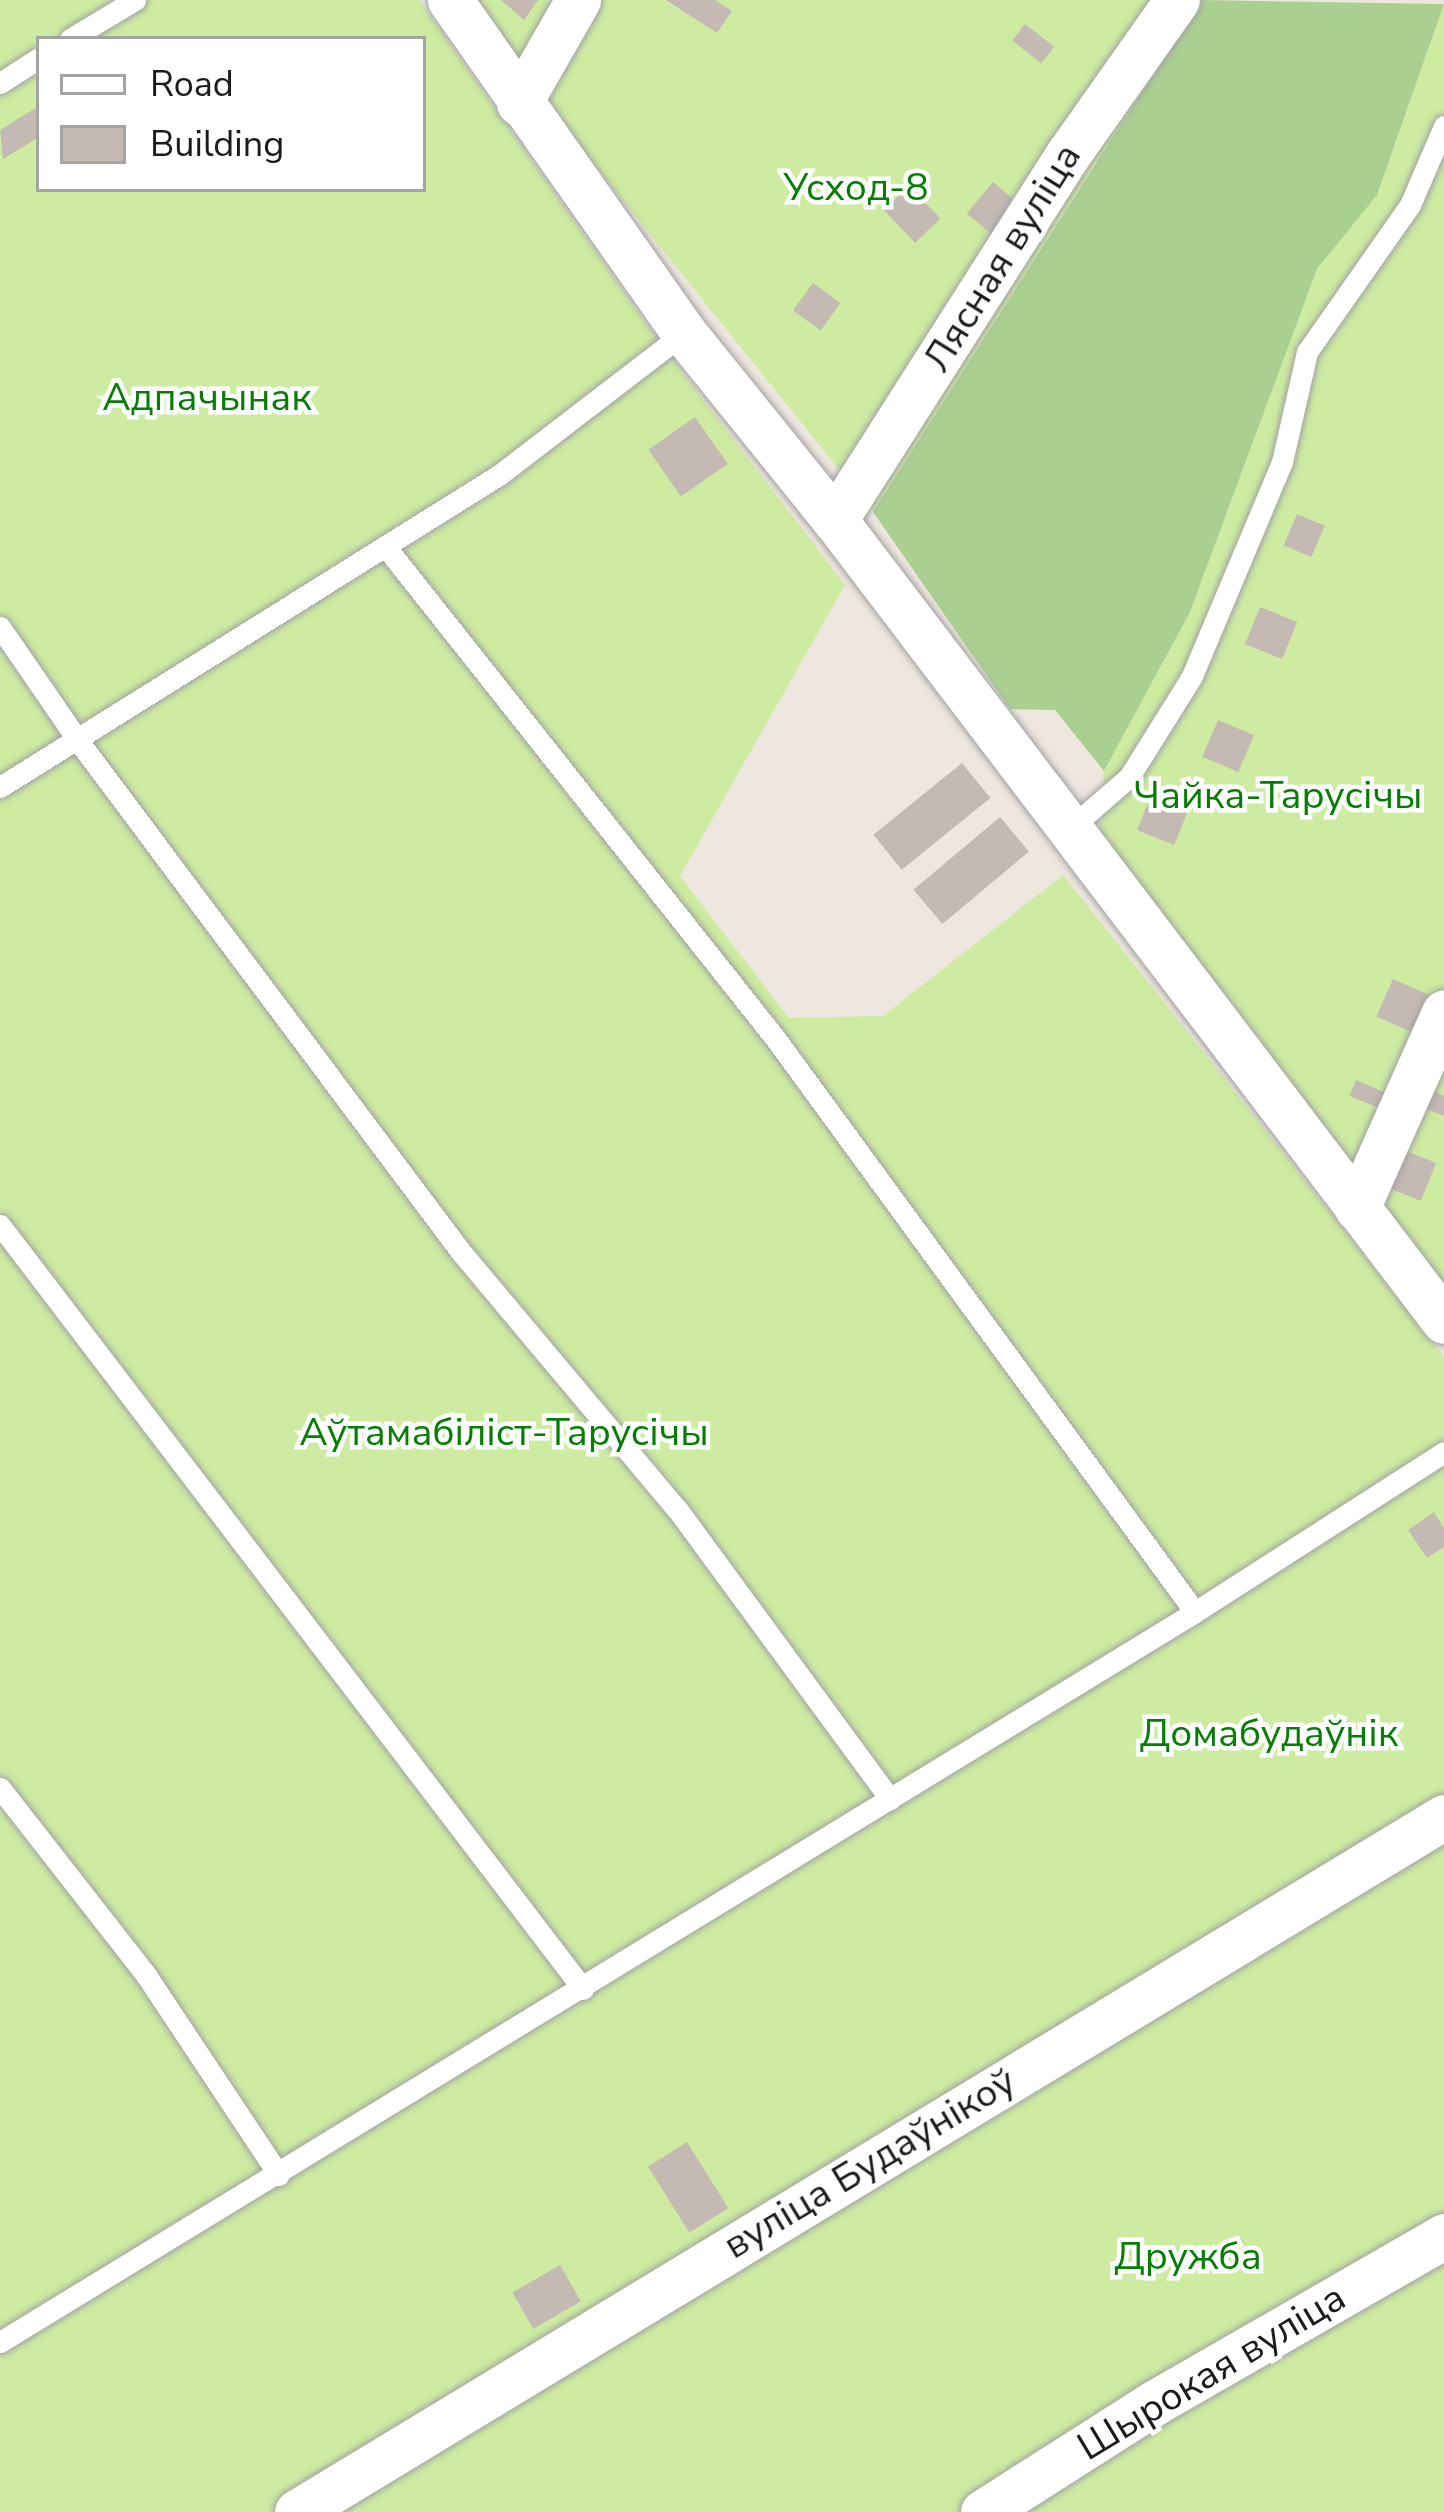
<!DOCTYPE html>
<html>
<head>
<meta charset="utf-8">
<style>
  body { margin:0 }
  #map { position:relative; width:1444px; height:2512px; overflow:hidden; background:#eee7df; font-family:"Nunito Sans",sans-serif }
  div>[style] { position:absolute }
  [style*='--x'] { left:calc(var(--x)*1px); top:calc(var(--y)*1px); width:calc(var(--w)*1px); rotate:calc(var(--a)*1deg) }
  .grass>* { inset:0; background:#cdeca1 }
  .forest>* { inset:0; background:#aad091 }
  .building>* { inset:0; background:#c5b9b3; transform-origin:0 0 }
  .roads { filter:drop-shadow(0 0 3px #a2a2a2) drop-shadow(0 0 3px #a2a2a2) }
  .lane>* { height:21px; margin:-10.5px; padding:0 10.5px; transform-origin:10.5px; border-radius:10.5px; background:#fff }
  .street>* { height:45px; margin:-22.5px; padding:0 22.5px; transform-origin:22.5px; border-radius:22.5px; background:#fff }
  span { translate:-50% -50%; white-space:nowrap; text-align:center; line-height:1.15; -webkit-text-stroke:9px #fff; paint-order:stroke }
  .park-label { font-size:39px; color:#067e04 }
  .street-label { font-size:39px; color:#1b1b1b }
  .legend { position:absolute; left:36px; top:36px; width:390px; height:156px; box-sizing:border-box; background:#fff; border:3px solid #a4a4a4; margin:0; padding:15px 21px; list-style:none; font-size:36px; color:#1b1b1b }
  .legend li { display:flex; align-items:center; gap:24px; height:60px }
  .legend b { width:60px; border:3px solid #a4a4a4 }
</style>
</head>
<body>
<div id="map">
  <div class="grass">
    <i style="clip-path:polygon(evenodd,0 0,419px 0,659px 342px,845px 585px,680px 876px,789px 1018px,883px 1016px,1063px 875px,1444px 1356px,1444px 2512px,0 2512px,0 0,39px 39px,423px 39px,423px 189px,39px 189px,39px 39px)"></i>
    <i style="clip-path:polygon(473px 0,1201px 0,873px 512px,520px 72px)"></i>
    <i style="clip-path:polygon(1444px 4px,1444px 1285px,1100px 834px,1104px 771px,1190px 612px,1317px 269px,1377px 195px)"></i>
  </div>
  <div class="forest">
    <i style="clip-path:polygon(1201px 0,1444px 4px,1377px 195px,1317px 269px,1190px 612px,1104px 771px,1055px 710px,1010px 709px,873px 512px)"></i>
  </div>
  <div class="building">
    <i style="clip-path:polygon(501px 0,538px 0,524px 20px)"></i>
    <i style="clip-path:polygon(666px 0,715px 0,732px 11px,717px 33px)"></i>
    <i style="left:1025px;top:24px;width:37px;height:21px;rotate:38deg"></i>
    <i style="clip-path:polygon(39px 106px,39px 137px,3px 159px,0 130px)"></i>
    <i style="left:993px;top:182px;width:38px;height:41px;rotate:40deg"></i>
    <i style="left:909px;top:186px;width:45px;height:35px;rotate:46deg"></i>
    <i style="left:813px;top:283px;width:34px;height:34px;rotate:36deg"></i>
    <i style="left:695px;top:417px;width:57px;height:57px;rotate:55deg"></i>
    <i style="left:1297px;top:514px;width:30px;height:34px;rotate:23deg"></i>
    <i style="left:1260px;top:607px;width:40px;height:40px;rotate:22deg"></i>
    <i style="left:1218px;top:720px;width:39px;height:40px;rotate:23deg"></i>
    <i style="left:962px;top:763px;width:45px;height:114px;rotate:51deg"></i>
    <i style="left:1152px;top:793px;width:40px;height:40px;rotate:22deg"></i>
    <i style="left:1000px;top:817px;width:45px;height:113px;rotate:50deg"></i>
    <i style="left:1393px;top:979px;width:39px;height:41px;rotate:24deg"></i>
    <i style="left:1356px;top:1080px;width:33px;height:17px;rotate:23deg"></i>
    <i style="clip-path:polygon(1435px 1092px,1444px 1096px,1444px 1116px,1427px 1109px)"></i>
    <i style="left:1399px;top:1148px;width:40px;height:41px;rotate:22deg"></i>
    <i style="clip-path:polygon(1434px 1512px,1444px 1528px,1444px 1547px,1427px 1558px,1408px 1530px)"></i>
    <i style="left:687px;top:2142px;width:78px;height:46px;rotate:58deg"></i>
    <i style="left:560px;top:2265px;width:42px;height:55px;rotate:60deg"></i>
  </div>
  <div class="roads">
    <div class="lane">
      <i style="--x:70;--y:39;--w:76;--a:-31"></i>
      <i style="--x:0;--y:83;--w:46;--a:-32.7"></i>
      <i style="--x:385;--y:546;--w:628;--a:51.6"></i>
      <i style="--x:775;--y:1038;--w:711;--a:53.81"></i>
      <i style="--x:0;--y:627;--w:140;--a:55.5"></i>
      <i style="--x:79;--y:742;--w:637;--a:53.17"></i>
      <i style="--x:461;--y:1252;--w:336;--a:50"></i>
      <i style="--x:677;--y:1509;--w:360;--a:53.7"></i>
      <i style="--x:0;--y:787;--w:589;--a:-32.02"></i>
      <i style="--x:499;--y:475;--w:233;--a:-37.5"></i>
      <i style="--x:1067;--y:831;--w:82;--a:-41.1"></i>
      <i style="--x:1129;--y:777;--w:119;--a:-58"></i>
      <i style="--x:1192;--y:676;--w:232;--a:-67.2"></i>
      <i style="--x:1282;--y:462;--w:113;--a:-77.2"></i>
      <i style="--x:1307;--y:352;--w:179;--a:-55"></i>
      <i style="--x:1410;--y:205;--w:86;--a:-66.7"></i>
      <i style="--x:0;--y:1225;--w:961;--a:52.65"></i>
      <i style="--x:0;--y:1788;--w:237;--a:52"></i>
      <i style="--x:146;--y:1975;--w:240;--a:56.4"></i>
      <i style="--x:0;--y:2342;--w:1400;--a:-31.42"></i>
      <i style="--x:1195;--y:1612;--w:296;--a:-32.7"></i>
    </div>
    <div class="street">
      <i style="--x:450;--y:0;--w:407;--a:54.9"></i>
      <i style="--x:684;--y:333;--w:240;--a:51.1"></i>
      <i style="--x:835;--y:520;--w:1006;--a:52.75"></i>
      <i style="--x:519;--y:103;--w:119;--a:-60.2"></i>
      <i style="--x:835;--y:520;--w:435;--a:-57.5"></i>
      <i style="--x:1069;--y:153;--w:187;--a:-54.8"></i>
      <i style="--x:1357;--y:1208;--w:214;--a:-66"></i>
      <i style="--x:297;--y:2512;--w:1341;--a:-31.21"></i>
      <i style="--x:983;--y:2512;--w:203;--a:-32.5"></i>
      <i style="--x:1154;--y:2403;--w:335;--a:-29.9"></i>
    </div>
  </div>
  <div class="park-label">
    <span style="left:856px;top:188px">Усход-8</span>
    <span style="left:207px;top:398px">Адпачынак</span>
    <span style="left:1278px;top:796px">Чайка-Тарусічы</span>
    <span style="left:504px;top:1433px">Аўтамабіліст-Тарусічы</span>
    <span style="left:1269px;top:1734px">Домабудаўнік</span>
    <span style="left:1188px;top:2257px">Дружба</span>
  </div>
  <div class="street-label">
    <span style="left:1003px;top:258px;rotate:-58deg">Лясная вуліца</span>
    <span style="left:870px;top:2164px;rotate:-31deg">вуліца Будаўнікоў</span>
    <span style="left:1212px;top:2373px;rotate:-31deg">Шырокая вуліца</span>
  </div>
  <ul class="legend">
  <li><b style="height:15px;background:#fff"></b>Road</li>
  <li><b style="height:33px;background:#c5b9b3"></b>Building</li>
  </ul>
</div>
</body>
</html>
